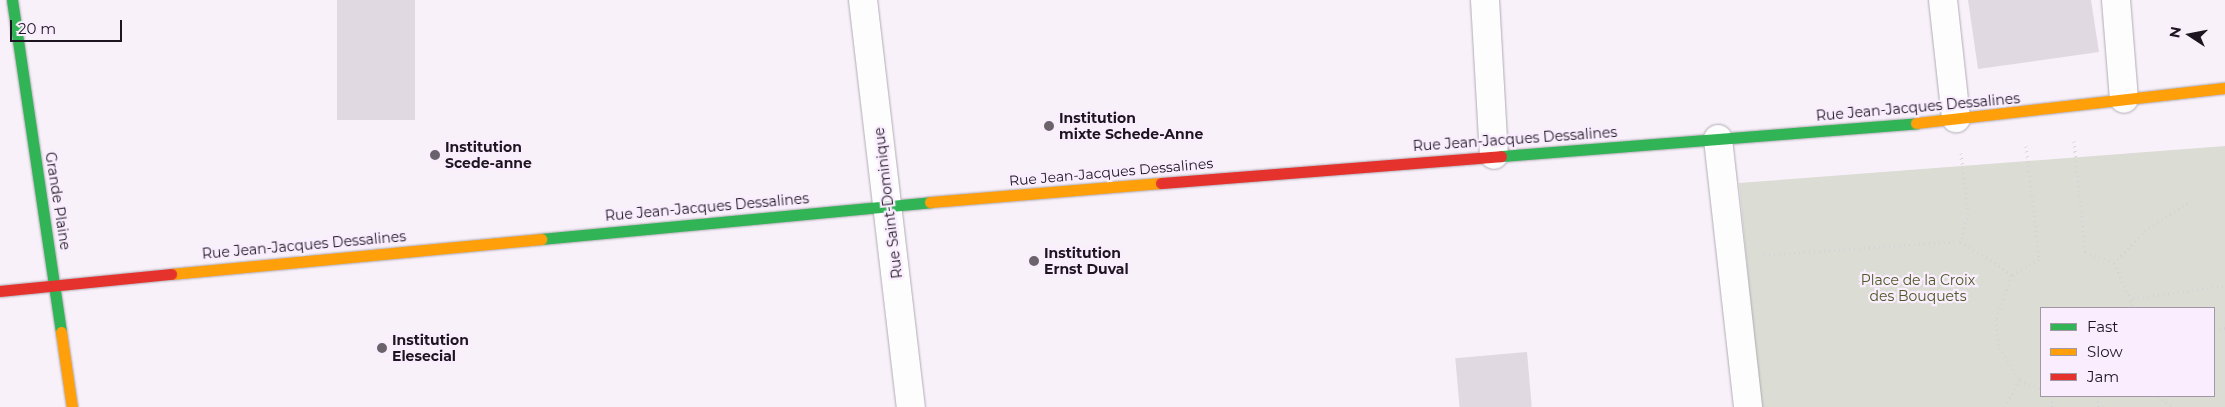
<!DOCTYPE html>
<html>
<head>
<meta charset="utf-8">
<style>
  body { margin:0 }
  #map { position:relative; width:2225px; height:407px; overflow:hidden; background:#f8f1fa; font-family:Montserrat,sans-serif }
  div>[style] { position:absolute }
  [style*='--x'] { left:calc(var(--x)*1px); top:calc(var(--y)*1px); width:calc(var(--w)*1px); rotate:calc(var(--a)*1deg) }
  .green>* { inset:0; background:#dbdcd4 }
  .building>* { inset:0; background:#e1d9e2; transform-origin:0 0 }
  .path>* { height:3px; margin-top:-1.5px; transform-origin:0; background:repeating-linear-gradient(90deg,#d5d3d5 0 1px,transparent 0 5px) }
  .roads { filter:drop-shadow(0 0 1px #b1abb4) drop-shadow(0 0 1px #b1abb4) }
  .street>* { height:28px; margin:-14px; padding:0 14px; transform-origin:14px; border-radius:14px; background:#fefdfe }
  .fast>* { height:11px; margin:-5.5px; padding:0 5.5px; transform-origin:5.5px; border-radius:5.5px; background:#30b455 }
  .slow>* { height:11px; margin:-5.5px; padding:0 5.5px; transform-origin:5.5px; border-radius:5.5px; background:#ff9f0a }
  .jam>* { height:11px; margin:-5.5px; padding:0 5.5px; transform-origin:5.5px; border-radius:5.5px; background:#e5322d }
  .dots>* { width:14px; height:14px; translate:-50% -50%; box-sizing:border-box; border:2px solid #f9edfe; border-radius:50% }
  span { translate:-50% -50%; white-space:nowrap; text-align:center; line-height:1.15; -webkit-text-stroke:4.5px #f9edfe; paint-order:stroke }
  .street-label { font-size:14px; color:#1d1620 }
  .poi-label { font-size:14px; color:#1d1620; font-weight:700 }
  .left { translate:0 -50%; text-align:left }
  .park-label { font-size:14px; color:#4c5822 }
  .legend { position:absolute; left:2040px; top:307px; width:175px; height:90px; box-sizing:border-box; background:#f9edfe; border:1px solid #a197a5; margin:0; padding:6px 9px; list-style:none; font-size:15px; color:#1d1620 }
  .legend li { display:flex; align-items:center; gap:10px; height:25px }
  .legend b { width:25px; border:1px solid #a197a5 }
  .north { position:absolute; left:2165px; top:10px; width:50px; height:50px; -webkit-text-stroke:4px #f9edfe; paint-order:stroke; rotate:281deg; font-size:14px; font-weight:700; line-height:20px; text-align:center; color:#1d1620 }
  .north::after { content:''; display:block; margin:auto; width:18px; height:22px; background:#1d1620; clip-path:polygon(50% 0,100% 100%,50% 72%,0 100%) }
  .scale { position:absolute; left:10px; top:20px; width:112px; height:22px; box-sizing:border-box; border:2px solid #1d1620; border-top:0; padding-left:6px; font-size:15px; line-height:18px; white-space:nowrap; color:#1d1620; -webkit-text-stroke:4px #f9edfe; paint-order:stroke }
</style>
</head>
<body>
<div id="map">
  <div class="green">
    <i style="clip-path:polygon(evenodd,2225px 146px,2225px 407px,1761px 407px,1739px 183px,2225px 146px,2041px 308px,2214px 308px,2214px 396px,2041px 396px,2041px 308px)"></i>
  </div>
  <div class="building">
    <i style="left:337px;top:0;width:78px;height:120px"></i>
    <i style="clip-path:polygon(1968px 0,2091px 0,2099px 52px,1978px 69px)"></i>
    <i style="left:1527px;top:352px;width:55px;height:72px;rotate:85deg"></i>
  </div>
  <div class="path">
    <i style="--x:2074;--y:141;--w:112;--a:84.3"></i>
    <i style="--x:2085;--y:252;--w:31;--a:21"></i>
    <i style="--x:2114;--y:263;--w:49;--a:66"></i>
    <i style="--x:2026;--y:146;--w:114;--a:83.4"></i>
    <i style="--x:2039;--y:259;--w:31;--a:149"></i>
    <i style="--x:2012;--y:275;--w:47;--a:110"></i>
    <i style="--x:1996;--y:319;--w:29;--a:84"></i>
    <i style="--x:1999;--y:348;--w:38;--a:57"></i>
    <i style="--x:2020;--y:380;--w:23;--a:23"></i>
    <i style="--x:1961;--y:153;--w:60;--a:83.3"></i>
    <i style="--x:1968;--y:213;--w:29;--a:104"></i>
    <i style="--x:1764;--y:255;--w:197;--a:-4.1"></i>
    <i style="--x:1961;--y:241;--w:61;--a:33.7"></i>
    <i style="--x:2114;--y:263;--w:45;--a:-45.9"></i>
    <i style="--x:2145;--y:231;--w:55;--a:-34"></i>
    <i style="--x:2133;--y:298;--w:93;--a:-7.4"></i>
    <i style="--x:2214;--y:329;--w:11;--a:-5"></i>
    <i style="--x:2051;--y:396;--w:11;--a:85"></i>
    <i style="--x:2097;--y:396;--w:11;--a:85"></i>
    <i style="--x:2158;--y:396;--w:19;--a:35"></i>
    <i style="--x:2005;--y:407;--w:31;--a:-61"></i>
  </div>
  <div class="roads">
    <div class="street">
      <i style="--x:863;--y:0;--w:410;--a:83.3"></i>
      <i style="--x:1485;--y:0;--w:155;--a:86.7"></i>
      <i style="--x:1943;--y:0;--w:119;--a:83.7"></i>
      <i style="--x:2116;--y:0;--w:99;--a:85.4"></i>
      <i style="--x:1718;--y:139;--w:270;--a:83.6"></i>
    </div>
    <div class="fast">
      <i style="--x:12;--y:0;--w:336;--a:81.6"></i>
      <i style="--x:1501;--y:156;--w:416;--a:-4.5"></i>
      <i style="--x:541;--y:239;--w:391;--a:-5.4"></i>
    </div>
    <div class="slow">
      <i style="--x:1916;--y:123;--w:311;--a:-6.5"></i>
      <i style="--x:930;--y:202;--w:232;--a:-4.7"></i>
      <i style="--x:171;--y:274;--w:372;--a:-5.4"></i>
      <i style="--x:61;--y:332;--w:76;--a:81.7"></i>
    </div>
    <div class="jam">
      <i style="--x:1161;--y:183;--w:341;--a:-4.5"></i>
      <i style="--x:0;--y:291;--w:172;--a:-5.7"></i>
    </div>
  </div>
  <div class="dots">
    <i style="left:1049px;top:126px;background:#6a636c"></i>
    <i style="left:435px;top:155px;background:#6a636c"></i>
    <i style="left:1034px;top:261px;background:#6a636c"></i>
    <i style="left:382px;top:348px;background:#6a636c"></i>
  </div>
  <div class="street-label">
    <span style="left:1918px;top:107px;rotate:-5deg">Rue Jean-Jacques Dessalines</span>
    <span style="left:1515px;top:139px;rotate:-4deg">Rue Jean-Jacques Dessalines</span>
    <span style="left:1111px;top:172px;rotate:-5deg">Rue Jean-Jacques Dessalines</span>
    <span style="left:58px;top:201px;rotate:81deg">Grande Plaine</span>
    <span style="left:888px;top:203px;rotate:-97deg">Rue Saint-Dominique</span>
    <span style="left:707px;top:207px;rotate:-5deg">Rue Jean-Jacques Dessalines</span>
    <span style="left:304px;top:245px;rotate:-5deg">Rue Jean-Jacques Dessalines</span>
  </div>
  <div class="poi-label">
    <span class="left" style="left:1059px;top:126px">Institution<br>mixte Schede-Anne</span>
    <span class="left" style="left:445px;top:155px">Institution<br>Scede-anne</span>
    <span class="left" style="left:1044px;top:261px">Institution<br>Ernst Duval</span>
    <span class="left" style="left:392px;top:348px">Institution<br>Elesecial</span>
  </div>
  <div class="park-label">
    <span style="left:1918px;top:288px">Place de la Croix<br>des Bouquets</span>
  </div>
  <ul class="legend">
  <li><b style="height:6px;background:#30b455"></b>Fast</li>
  <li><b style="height:6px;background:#ff9f0a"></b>Slow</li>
  <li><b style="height:6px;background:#e5322d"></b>Jam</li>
  </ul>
  <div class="north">N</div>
  <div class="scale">20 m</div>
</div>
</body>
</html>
